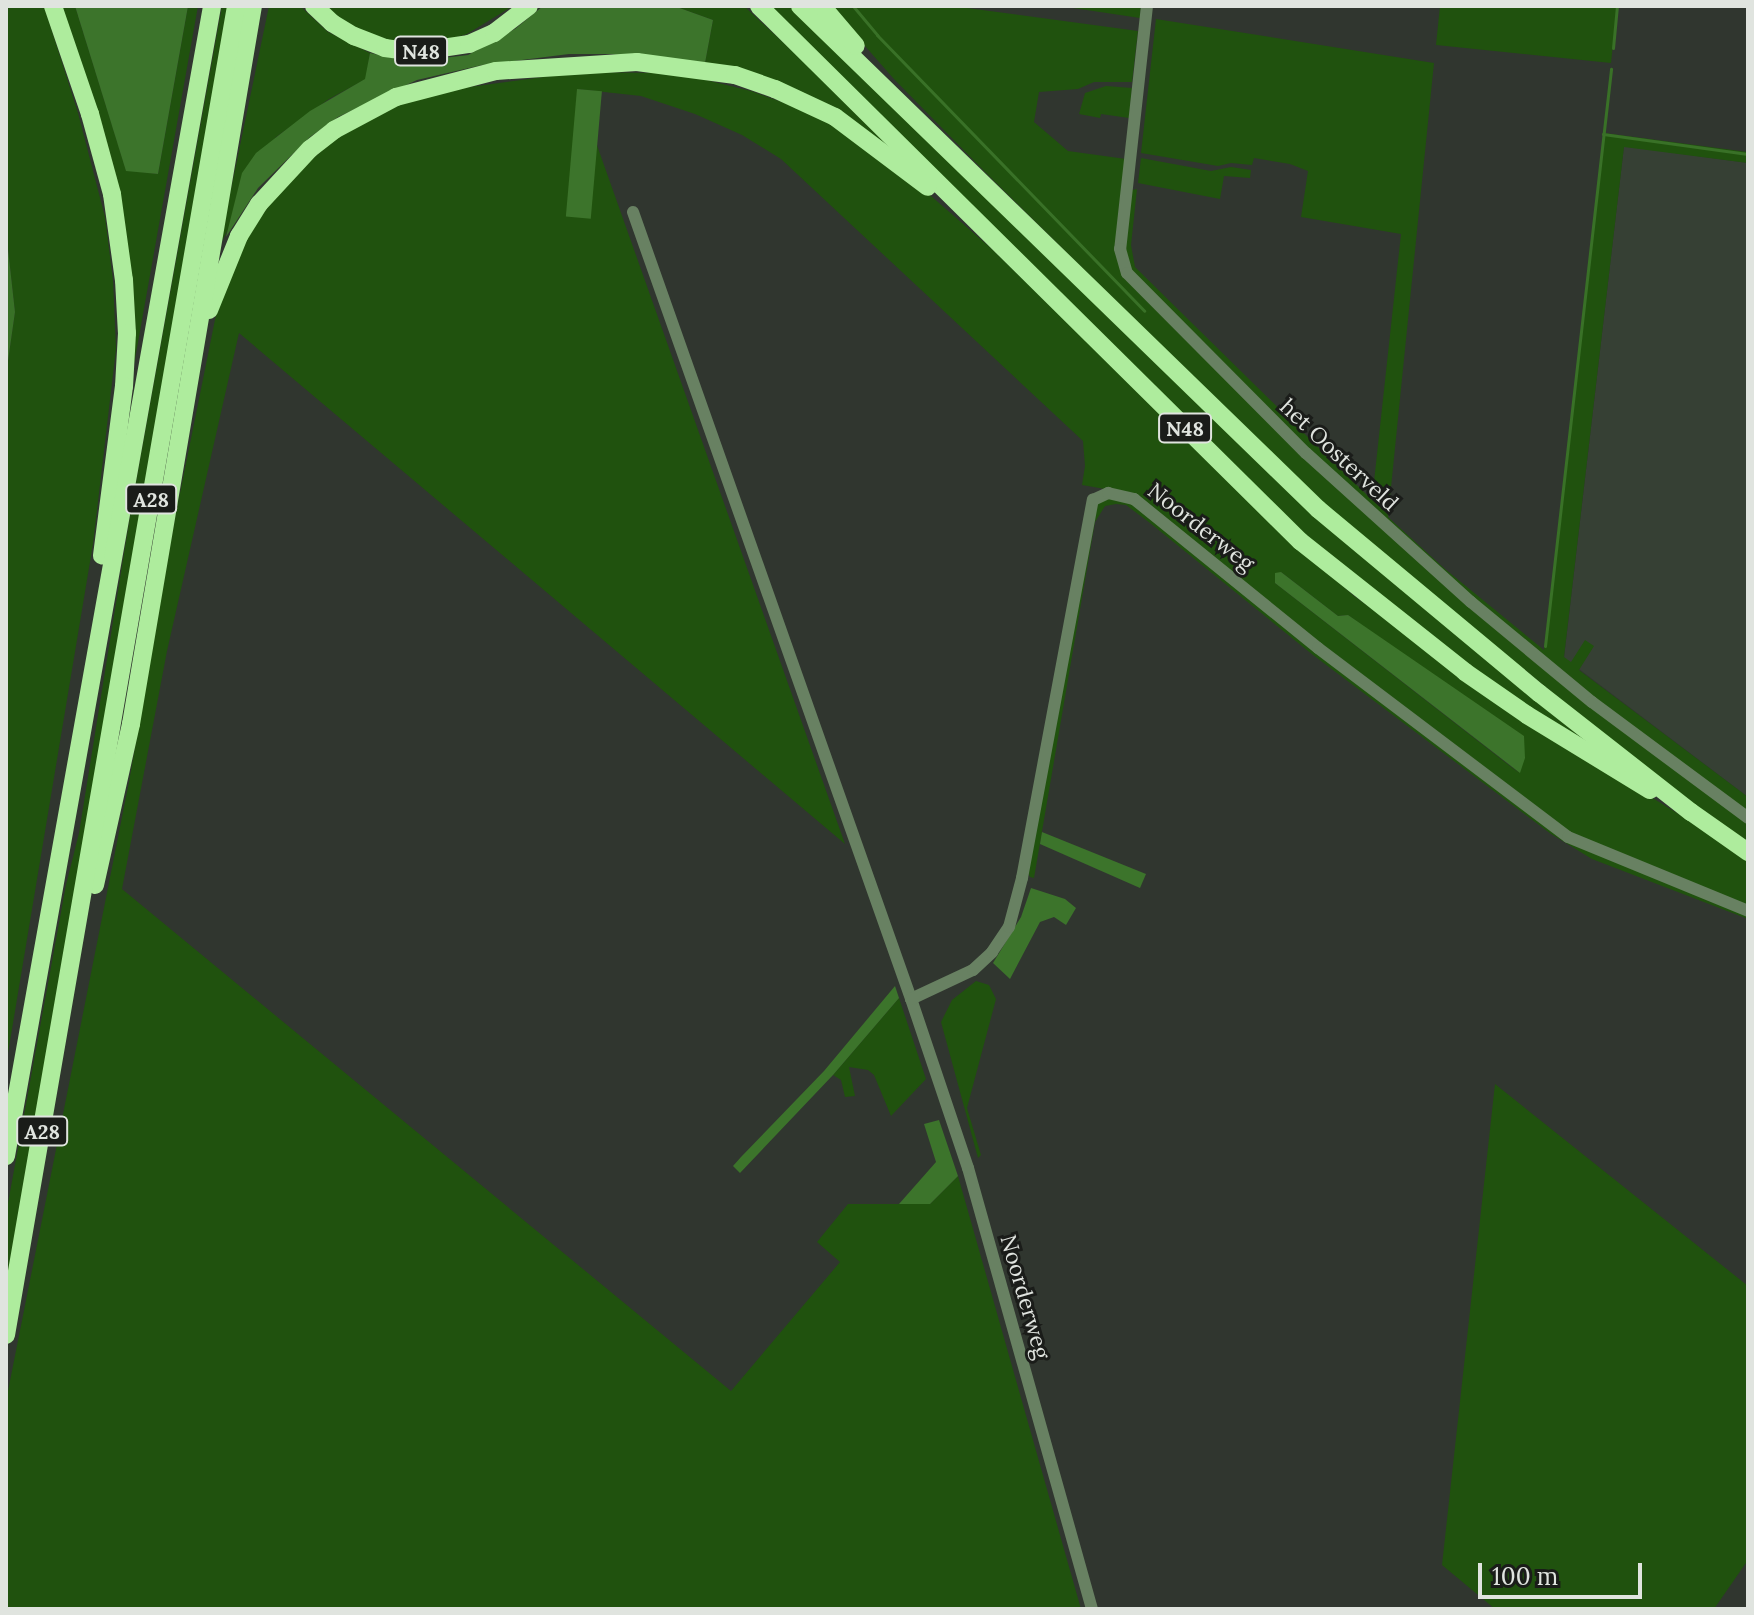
<!DOCTYPE html>
<html>
<head>
<meta charset="utf-8">
<style>
  body { margin:0 }
  #map { position:relative; width:1754px; height:1615px; overflow:hidden; background:#30362f; font-family:Lora,serif }
  div>[style] { position:absolute }
  [style*='--x'] { left:calc(var(--x)*1px); top:calc(var(--y)*1px); width:calc(var(--w)*1px); rotate:calc(var(--a)*1deg) }
  .built>* { inset:0; background:#364034 }
  .green>* { inset:0; background:#20520e }
  .forest>* { inset:0; background:#3c742b; transform-origin:0 0 }
  .water>* { inset:0; background:#397127 }
  .stream>* { height:3px; margin:-1.5px; padding:0 1.5px; transform-origin:1.5px; border-radius:1.5px; background:#397127 }
  .minor>* { height:12px; margin:-6px; padding:0 6px; transform-origin:6px; border-radius:6px; background:#688162 }
  .highway>* { height:18px; margin:-9px; padding:0 9px; transform-origin:9px; border-radius:9px; background:#aeec9d }
  span { translate:-50% -50%; white-space:nowrap; text-align:center; line-height:1.15; -webkit-text-stroke:6px #1a1c19; paint-order:stroke }
  .shield-label span { padding:2px 6px; background:#1a1c19; border:2px solid; border-radius:6px; -webkit-text-stroke-width:0 }
  .shield-label { font-size:20px; color:#e0e4df; font-weight:700 }
  .street-label { font-size:22px; color:#e0e4df }
  .frame { position:absolute; inset:0; border:8px solid #e0e4df; pointer-events:none }
  .scale { position:absolute; left:1478px; top:1563px; width:164px; height:36px; box-sizing:border-box; border:4px solid #e0e4df; border-top:0; padding-left:10px; font-size:24px; line-height:28px; white-space:nowrap; color:#e0e4df; -webkit-text-stroke:6px #1a1c19; paint-order:stroke }
</style>
</head>
<body>
<div id="map">
  <div class="built">
    <i style="clip-path:polygon(1624px 146px,1748px 163px,1748px 797px,1579px 669px,1593px 647px,1571px 663px,1564px 658px)"></i>
  </div>
  <div class="green">
    <i style="clip-path:polygon(6px 6px,44px 6px,78px 113px,105px 217px,113px 280px,116px 349px,93px 544px,6px 1065px,6px 375px,15px 312px,6px 231px)"></i>
    <i style="clip-path:polygon(58px 6px,75px 6px,126px 170px,158px 174px,188px 6px,198px 6px,127px 404px,130px 302px)"></i>
    <i style="clip-path:polygon(222px 6px,228px 6px,6px 1298px,6px 1214px,66px 885px,79px 833px,132px 504px)"></i>
    <i style="clip-path:polygon(269px 6px,300px 6px,328px 32px,370px 53px,366px 79px,329px 99px,276px 137px,219px 247px)"></i>
    <i style="clip-path:polygon(324px 6px,410px 7px,513px 6px,467px 34px,440px 42px,411px 43px,387px 40px,353px 28px)"></i>
    <i style="clip-path:polygon(674px 6px,744px 6px,905px 156px,705px 63px,713px 20px)"></i>
    <i style="clip-path:polygon(764px 6px,793px 6px,1090px 299px,1623px 762px,1537px 718px,1309px 540px)"></i>
    <i style="clip-path:polygon(830px 6px,952px 6px,1138px 31px,1132px 82px,1094px 82px,1078px 89px,1039px 92px,1034px 122px,1068px 151px,1126px 159px,1119px 266px,1390px 535px,1748px 821px,1748px 844px,1646px 769px,1324px 506px,987px 174px,893px 78px)"></i>
    <i style="clip-path:polygon(1060px 6px,1141px 6px,1140px 18px)"></i>
    <i style="clip-path:polygon(1440px 6px,1617px 6px,1611px 63px,1436px 45px)"></i>
    <i style="clip-path:polygon(1156px 19px,1434px 63px,1388px 517px,1445px 569px,1544px 650px,1604px 133px,1748px 152px,1748px 163px,1624px 147px,1564px 657px,1571px 662px,1585px 640px,1594px 646px,1579px 670px,1748px 797px,1748px 815px,1550px 665px,1340px 480px,1130px 271px,1124px 258px,1132px 190px,1137px 189px,1131px 245px,1135px 267px,1372px 500px,1401px 234px,1301px 217px,1308px 171px,1290px 164px,1254px 158px,1252px 165px,1231px 163px,1218px 166px,1141px 153px)"></i>
    <i style="clip-path:polygon(evenodd,581px 72px,658px 73px,702px 79px,751px 91px,810px 112px,841px 129px,923px 189px,993px 250px,1281px 531px,1354px 596px,1537px 727px,1690px 821px,1748px 861px,1748px 907px,1574px 837px,1321px 646px,1128px 493px,1082px 485px,1085px 466px,1083px 441px,781px 159px,742px 135px,695px 114px,641px 96px,577px 89px,845px 844px,239px 333px,167px 651px,122px 889px,731px 1391px,840px 1262px,817px 1242px,848px 1204px,930px 1204px,958px 1176px,1081px 1609px,6px 1609px,6px 1401px,129px 782px,175px 518px,224px 275px,249px 232px,291px 177px,332px 142px,372px 116px,417px 98px,462px 88px,581px 72px,1281px 572px,1338px 616px,1348px 615px,1367px 629px,1519px 773px,1275px 583px,1281px 572px)"></i>
    <i style="clip-path:polygon(1106px 86px,1132px 88px,1129px 118px,1101px 114px,1100px 118px,1079px 114px,1085px 93px)"></i>
    <i style="clip-path:polygon(1141px 158px,1211px 171px,1231px 167px,1251px 170px,1250px 178px,1224px 176px,1220px 199px,1138px 183px)"></i>
    <i style="clip-path:polygon(1105px 498px,1128px 499px,1566px 839px,1748px 914px,1748px 919px,1592px 859px,1551px 834px,1313px 655px,1150px 523px,1126px 505px,1116px 504px,1105px 506px,1095px 522px,1034px 878px,1030px 877px,1027px 871px,1097px 505px)"></i>
    <i style="clip-path:polygon(976px 981px,989px 985px,996px 999px,967px 1108px,981px 1155px,978px 1158px,941px 1022px,952px 1000px)"></i>
    <i style="clip-path:polygon(899px 998px,926px 1079px,891px 1116px,874px 1075px,868px 1070px,849px 1067px,855px 1096px,845px 1097px,841px 1080px,833px 1075px)"></i>
    <i style="clip-path:polygon(1495px 1084px,1748px 1286px,1748px 1560px,1714px 1609px,1495px 1609px,1442px 1565px)"></i>
  </div>
  <div class="forest">
    <i style="clip-path:polygon(75px 6px,188px 6px,158px 174px,126px 171px)"></i>
    <i style="clip-path:polygon(543px 6px,674px 6px,713px 20px,705px 63px,611px 54px,569px 54px,482px 65px,417px 80px,338px 117px,310px 137px,258px 188px,226px 237px,242px 173px,256px 153px,310px 111px,365px 79px,370px 53px,410px 62px,468px 55px,515px 29px)"></i>
    <i style="left:577px;top:89px;width:25px;height:128px;rotate:5deg"></i>
    <i style="clip-path:polygon(1281px 572px,1338px 616px,1348px 615px,1524px 736px,1525px 758px,1520px 773px,1275px 583px,1275px 573px)"></i>
    <i style="clip-path:polygon(1042px 832px,1146px 874px,1140px 888px,1040px 844px)"></i>
    <i style="clip-path:polygon(1031px 888px,1065px 899px,1076px 908px,1066px 925px,1054px 917px,1040px 922px,1010px 979px,993px 963px,1021px 917px)"></i>
    <i style="clip-path:polygon(895px 986px,899px 998px,833px 1075px,740px 1173px,733px 1166px,741px 1157px,824px 1071px)"></i>
    <i style="clip-path:polygon(939px 1120px,958px 1176px,930px 1204px,899px 1204px,936px 1162px,924px 1124px)"></i>
  </div>
  <div class="water">
    <i style="clip-path:polygon(6px 231px,15px 312px,6px 375px)"></i>
  </div>
  <div class="stream">
    <i style="--x:853;--y:6;--w:38;--a:50"></i>
    <i style="--x:877;--y:35;--w:384;--a:45.9"></i>
    <i style="--x:1613;--y:48;--w:42;--a:-84.6"></i>
    <i style="--x:1603;--y:134;--w:146;--a:7.9"></i>
    <i style="--x:1545;--y:646;--w:581;--a:-83.47"></i>
  </div>
  <div class="minor">
    <i style="--x:1147;--y:6;--w:244;--a:96.3"></i>
    <i style="--x:1120;--y:249;--w:25;--a:74"></i>
    <i style="--x:1127;--y:273;--w:254;--a:45.2"></i>
    <i style="--x:1306;--y:453;--w:222;--a:42.1"></i>
    <i style="--x:1471;--y:602;--w:157;--a:39.6"></i>
    <i style="--x:1592;--y:702;--w:194;--a:36.6"></i>
    <i style="--x:633;--y:212;--w:835;--a:70.54"></i>
    <i style="--x:1092;--y:1609;--w:458;--a:-105.7"></i>
    <i style="--x:968;--y:1168;--w:178;--a:-108.6"></i>
    <i style="--x:911;--y:999;--w:68;--a:-25.1"></i>
    <i style="--x:973;--y:970;--w:26;--a:-43"></i>
    <i style="--x:992;--y:952;--w:30;--a:-56"></i>
    <i style="--x:1009;--y:927;--w:51;--a:-75.1"></i>
    <i style="--x:1022;--y:878;--w:385;--a:-79.4"></i>
    <i style="--x:1093;--y:500;--w:17;--a:-25"></i>
    <i style="--x:1108;--y:493;--w:27;--a:13"></i>
    <i style="--x:1134;--y:499;--w:237;--a:39"></i>
    <i style="--x:1318;--y:648;--w:313;--a:37.1"></i>
    <i style="--x:1568;--y:837;--w:195;--a:22.3"></i>
  </div>
  <div class="highway">
    <i style="--x:53;--y:6;--w:114;--a:71.1"></i>
    <i style="--x:90;--y:114;--w:83;--a:74.6"></i>
    <i style="--x:112;--y:194;--w:87;--a:82.1"></i>
    <i style="--x:124;--y:280;--w:53;--a:86.8"></i>
    <i style="--x:127;--y:333;--w:53;--a:93.2"></i>
    <i style="--x:124;--y:386;--w:171;--a:97.4"></i>
    <i style="--x:314;--y:6;--w:25;--a:43"></i>
    <i style="--x:332;--y:23;--w:26;--a:31"></i>
    <i style="--x:354;--y:36;--w:33;--a:21"></i>
    <i style="--x:385;--y:48;--w:30;--a:8"></i>
    <i style="--x:415;--y:52;--w:55;--a:-8.4"></i>
    <i style="--x:469;--y:44;--w:27;--a:-24"></i>
    <i style="--x:494;--y:33;--w:44;--a:-37.6"></i>
    <i style="--x:759;--y:6;--w:761;--a:44.68"></i>
    <i style="--x:1300;--y:541;--w:211;--a:38.4"></i>
    <i style="--x:1465;--y:672;--w:75;--a:34.7"></i>
    <i style="--x:1527;--y:715;--w:144;--a:31.4"></i>
    <i style="--x:800;--y:6;--w:722;--a:44.16"></i>
    <i style="--x:1318;--y:509;--w:288;--a:39.8"></i>
    <i style="--x:1539;--y:693;--w:193;--a:38.1"></i>
    <i style="--x:1691;--y:812;--w:70;--a:35.1"></i>
    <i style="--x:822;--y:6;--w:52;--a:49.6"></i>
    <i style="--x:209;--y:310;--w:80;--a:-67.9"></i>
    <i style="--x:239;--y:236;--w:38;--a:-58"></i>
    <i style="--x:259;--y:204;--w:75;--a:-47.2"></i>
    <i style="--x:310;--y:149;--w:31;--a:-38"></i>
    <i style="--x:334;--y:130;--w:70;--a:-28"></i>
    <i style="--x:396;--y:97;--w:103;--a:-14.6"></i>
    <i style="--x:496;--y:71;--w:141;--a:-3.7"></i>
    <i style="--x:637;--y:62;--w:99;--a:7.6"></i>
    <i style="--x:735;--y:75;--w:42;--a:19.3"></i>
    <i style="--x:775;--y:89;--w:66;--a:25"></i>
    <i style="--x:835;--y:117;--w:116;--a:37"></i>
    <i style="--x:95;--y:885;--w:165;--a:-77.4"></i>
    <i style="--x:131;--y:724;--w:728;--a:-80.36"></i>
    <i style="--x:6;--y:1156;--w:1168;--a:-79.84"></i>
    <i style="--x:6;--y:1335;--w:1349;--a:-80.18"></i>
  </div>
  <div class="shield-label">
    <span style="left:421px;top:51px">N48</span>
    <span style="left:1185px;top:428px">N48</span>
    <span style="left:151px;top:499px">A28</span>
    <span style="left:42px;top:1131px">A28</span>
  </div>
  <div class="street-label">
    <span style="left:1339px;top:455px;rotate:43deg">het Oosterveld</span>
    <span style="left:1201px;top:527px;rotate:38deg">Noorderweg</span>
    <span style="left:1025px;top:1297px;rotate:74deg">Noorderweg</span>
  </div>
  <div class="frame"></div>
  <div class="scale">100 m</div>
</div>
</body>
</html>
